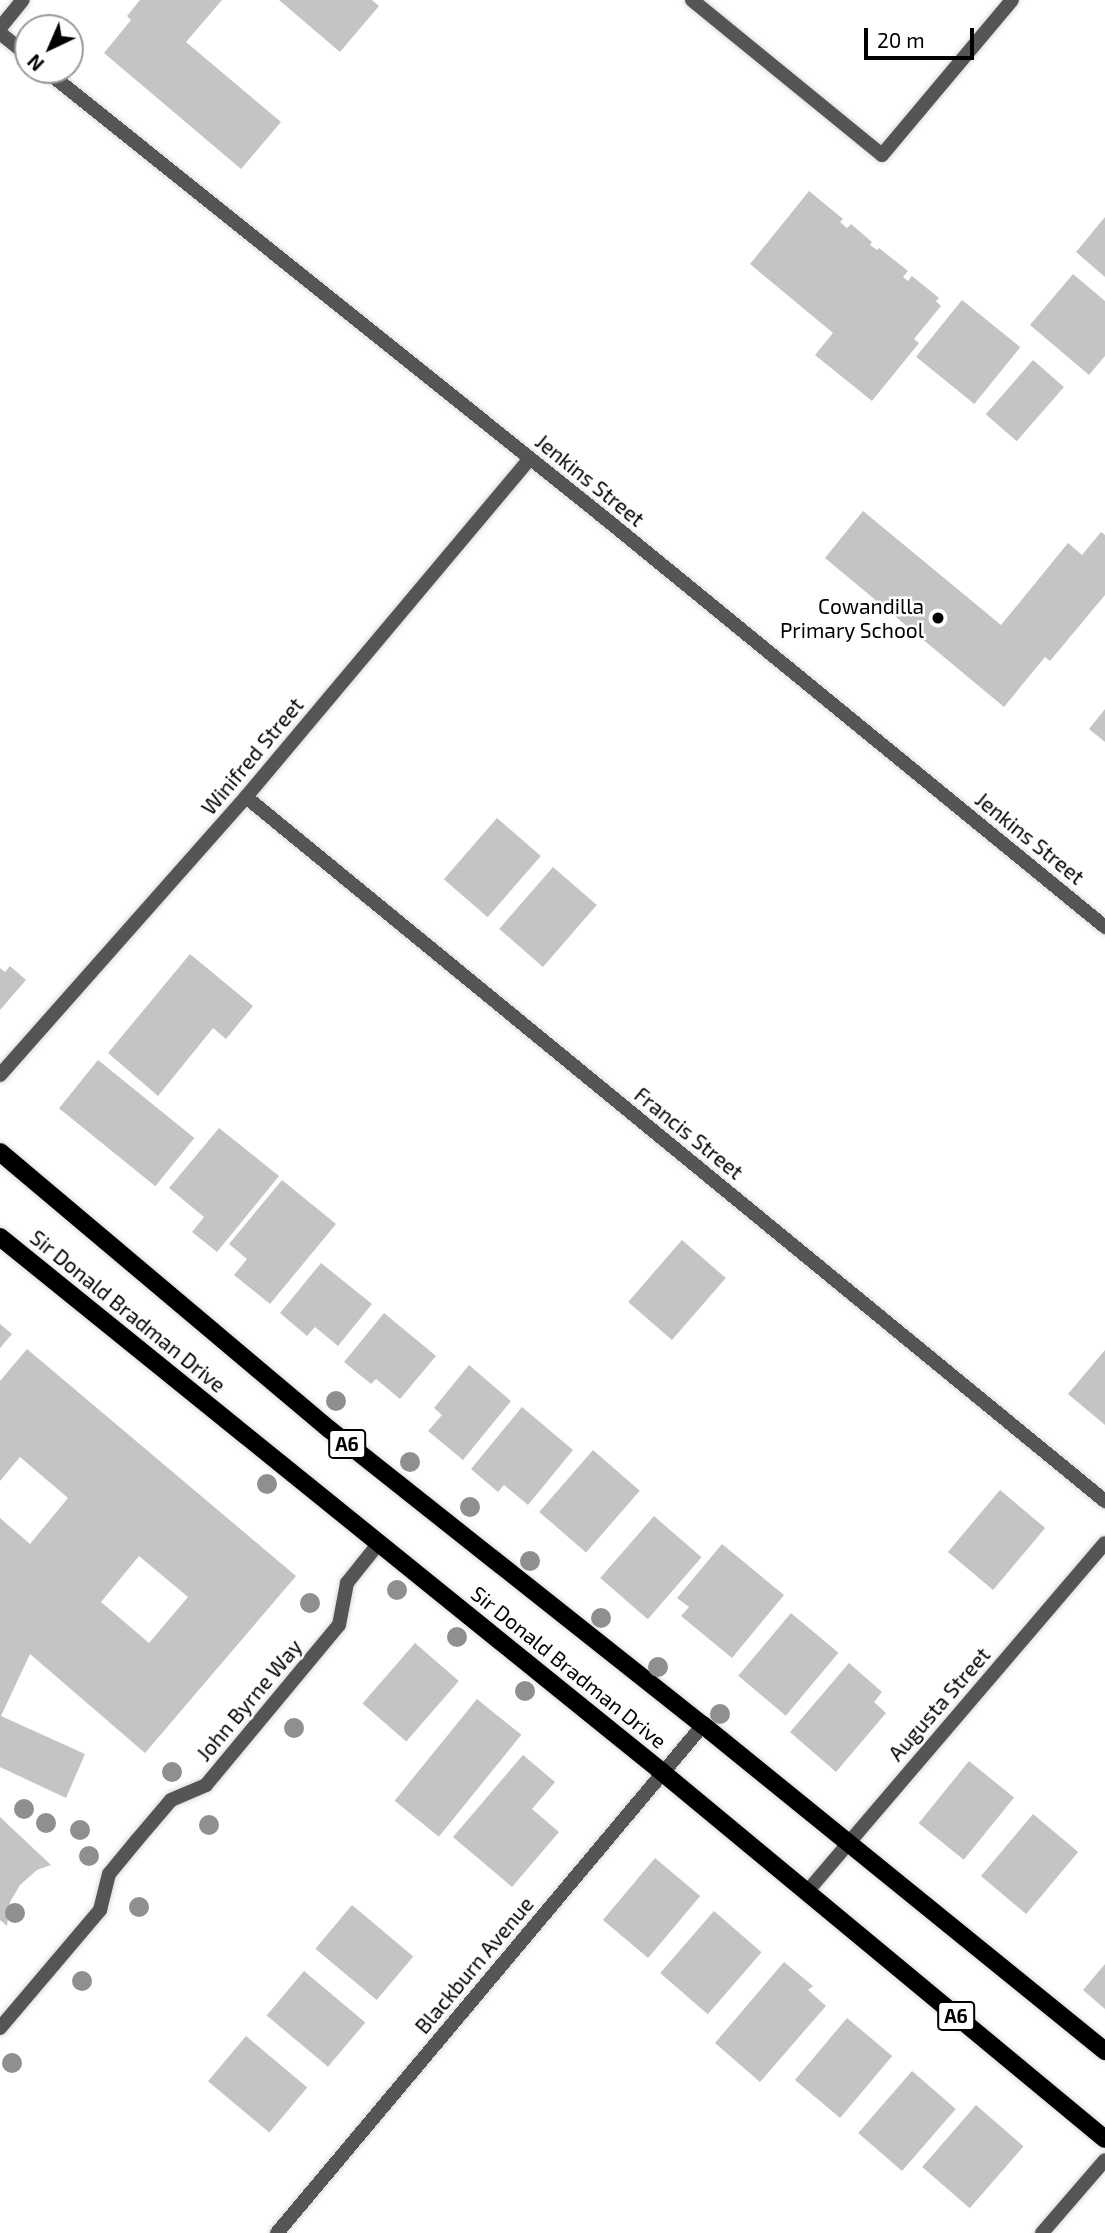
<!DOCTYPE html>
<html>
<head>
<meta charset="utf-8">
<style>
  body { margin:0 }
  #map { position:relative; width:1105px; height:2233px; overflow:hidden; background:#fff; font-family:"Exo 2",sans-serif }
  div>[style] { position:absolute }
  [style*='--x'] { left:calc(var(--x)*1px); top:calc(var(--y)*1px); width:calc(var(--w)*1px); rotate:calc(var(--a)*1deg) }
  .building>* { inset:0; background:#c4c4c4; transform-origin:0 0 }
  .roads { filter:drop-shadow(0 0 2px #dbdbdb) drop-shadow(0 0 2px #dbdbdb) }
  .service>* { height:14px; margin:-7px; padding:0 7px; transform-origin:7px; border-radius:7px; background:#555 }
  .minor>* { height:14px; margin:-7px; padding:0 7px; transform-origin:7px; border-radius:7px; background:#555 }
  .tertiary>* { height:14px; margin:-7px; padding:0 7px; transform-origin:7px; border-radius:7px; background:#555 }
  .primary>* { height:18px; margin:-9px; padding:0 9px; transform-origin:9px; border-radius:9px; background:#000 }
  .trees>* { width:20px; height:20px; margin:-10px; border-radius:50%; background:#8f8f8f }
  .dots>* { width:19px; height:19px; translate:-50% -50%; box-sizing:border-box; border:4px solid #fff; border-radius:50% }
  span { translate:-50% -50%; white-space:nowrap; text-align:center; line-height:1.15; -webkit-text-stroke:5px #fff; paint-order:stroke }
  .shield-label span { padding:2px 5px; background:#fff; border:2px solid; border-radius:5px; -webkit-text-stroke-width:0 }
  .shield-label { font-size:19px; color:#000; font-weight:700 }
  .street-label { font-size:21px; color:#000 }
  .poi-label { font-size:21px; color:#000 }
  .right { translate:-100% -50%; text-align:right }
  .north { position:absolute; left:14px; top:14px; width:70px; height:70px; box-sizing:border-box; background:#fff; border:2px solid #999; border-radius:50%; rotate:224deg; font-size:19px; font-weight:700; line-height:28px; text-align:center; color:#000 }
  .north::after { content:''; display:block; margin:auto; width:24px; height:32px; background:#000; clip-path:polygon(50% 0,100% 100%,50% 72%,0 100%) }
  .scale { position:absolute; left:864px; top:28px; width:110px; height:32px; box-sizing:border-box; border:4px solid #000; border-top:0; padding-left:9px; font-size:21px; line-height:24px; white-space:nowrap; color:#000; -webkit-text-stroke:5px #fff; paint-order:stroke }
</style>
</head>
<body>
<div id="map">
  <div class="building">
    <i style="clip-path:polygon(140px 0,222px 0,186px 42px,281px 122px,241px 169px,104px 53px,131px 20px,127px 16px)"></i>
    <i style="clip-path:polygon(279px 0,372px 0,379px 6px,340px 52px)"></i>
    <i style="clip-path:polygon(809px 191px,843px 219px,840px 222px,847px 228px,851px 224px,872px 242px,870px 245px,877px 250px,879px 248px,908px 271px,903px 277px,908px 281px,912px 276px,939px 298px,936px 301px,941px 306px,914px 339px,919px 343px,872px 401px,815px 355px,833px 333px,750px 264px)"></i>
    <i style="clip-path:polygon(1105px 217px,1105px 277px,1076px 252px)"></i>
    <i style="clip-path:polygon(1073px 274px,1105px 301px,1105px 356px,1089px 375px,1030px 325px)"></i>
    <i style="left:962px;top:300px;width:75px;height:73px;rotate:39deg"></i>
    <i style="left:1033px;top:360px;width:41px;height:72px;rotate:41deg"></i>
    <i style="clip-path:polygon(863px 511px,1001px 625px,1068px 543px,1082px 555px,1101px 532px,1105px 535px,1105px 595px,1050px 661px,1045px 657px,1004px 707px,825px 558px)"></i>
    <i style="clip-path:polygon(1105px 709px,1105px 742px,1089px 729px)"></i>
    <i style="left:497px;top:818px;width:58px;height:81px;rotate:41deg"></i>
    <i style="left:553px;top:867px;width:58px;height:82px;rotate:41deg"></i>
    <i style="clip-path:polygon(190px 954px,253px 1006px,226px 1039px,213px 1028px,158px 1096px,108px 1053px)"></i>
    <i style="clip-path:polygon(10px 966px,26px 980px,0 1010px,0 968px,5px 972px)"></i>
    <i style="left:98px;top:1060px;width:124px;height:62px;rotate:39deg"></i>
    <i style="clip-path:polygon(219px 1128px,279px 1176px,217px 1252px,192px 1232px,204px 1217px,169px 1188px)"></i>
    <i style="clip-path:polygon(282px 1180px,336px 1224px,270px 1304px,234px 1275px,247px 1259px,229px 1244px)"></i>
    <i style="left:682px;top:1240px;width:58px;height:82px;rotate:41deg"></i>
    <i style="clip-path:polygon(321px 1263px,372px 1304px,338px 1346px,315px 1327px,307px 1336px,280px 1313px)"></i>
    <i style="clip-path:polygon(384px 1313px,436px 1356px,400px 1399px,376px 1379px,371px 1384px,344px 1362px)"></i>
    <i style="clip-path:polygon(0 1324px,12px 1334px,0 1348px)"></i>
    <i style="clip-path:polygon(evenodd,27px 1349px,296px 1576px,145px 1753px,30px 1654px,1px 1716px,85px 1754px,66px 1798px,0 1767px,0 1518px,30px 1544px,68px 1498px,20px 1457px,0 1481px,0 1381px,27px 1349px,139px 1556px,188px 1597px,149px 1643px,101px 1602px,139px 1556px)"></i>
    <i style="clip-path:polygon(1105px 1350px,1105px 1425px,1068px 1394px)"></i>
    <i style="clip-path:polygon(469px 1365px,511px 1401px,463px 1460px,428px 1431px,442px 1415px,434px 1408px)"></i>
    <i style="clip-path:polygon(522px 1407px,573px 1450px,528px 1505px,504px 1485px,498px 1492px,471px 1469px)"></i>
    <i style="left:593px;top:1450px;width:62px;height:82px;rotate:41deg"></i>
    <i style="left:1000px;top:1490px;width:59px;height:81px;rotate:40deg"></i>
    <i style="left:654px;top:1516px;width:63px;height:82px;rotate:41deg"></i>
    <i style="clip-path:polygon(722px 1544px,784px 1595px,732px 1658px,681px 1616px,689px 1607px,677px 1598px)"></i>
    <i style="left:791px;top:1613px;width:62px;height:82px;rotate:40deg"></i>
    <i style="left:415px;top:1643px;width:58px;height:80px;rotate:41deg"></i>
    <i style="clip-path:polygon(849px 1663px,882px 1692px,874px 1702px,886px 1713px,836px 1772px,790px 1732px)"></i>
    <i style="left:477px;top:1699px;width:57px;height:131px;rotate:39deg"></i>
    <i style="clip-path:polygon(523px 1755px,555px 1782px,532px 1809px,559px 1832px,512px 1887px,453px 1837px)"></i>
    <i style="left:969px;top:1761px;width:58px;height:80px;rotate:39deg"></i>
    <i style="left:1033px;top:1814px;width:59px;height:81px;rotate:40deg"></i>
    <i style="clip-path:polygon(0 1817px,51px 1865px,37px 1870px,20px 1885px,10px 1902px,7px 1926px,0 1920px)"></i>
    <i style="left:655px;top:1858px;width:59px;height:81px;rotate:40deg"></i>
    <i style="left:352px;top:1905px;width:80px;height:57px;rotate:40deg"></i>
    <i style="left:714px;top:1911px;width:63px;height:82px;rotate:41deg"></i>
    <i style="clip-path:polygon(784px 1962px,813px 1986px,808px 1990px,826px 2006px,760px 2082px,715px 2043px)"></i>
    <i style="clip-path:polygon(1105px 1964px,1105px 2009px,1083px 1990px)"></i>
    <i style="left:304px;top:1971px;width:80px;height:58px;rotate:40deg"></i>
    <i style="left:847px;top:2018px;width:59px;height:81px;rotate:40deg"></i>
    <i style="left:246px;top:2036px;width:80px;height:59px;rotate:40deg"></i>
    <i style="left:912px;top:2071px;width:58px;height:82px;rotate:41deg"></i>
    <i style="left:976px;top:2105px;width:63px;height:82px;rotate:41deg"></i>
  </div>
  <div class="roads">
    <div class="service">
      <i style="--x:0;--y:2028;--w:155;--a:-49.7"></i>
      <i style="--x:100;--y:1910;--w:37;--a:-76"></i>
      <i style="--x:109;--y:1874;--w:44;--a:-50.5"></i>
      <i style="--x:137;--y:1840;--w:52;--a:-49.6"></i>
      <i style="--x:171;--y:1800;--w:38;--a:-23"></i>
      <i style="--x:206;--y:1785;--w:208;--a:-50.3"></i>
      <i style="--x:339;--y:1625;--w:43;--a:-79.2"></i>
      <i style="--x:347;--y:1583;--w:51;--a:-51.3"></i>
    </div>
    <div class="minor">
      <i style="--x:692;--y:0;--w:245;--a:39.2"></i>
      <i style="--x:882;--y:155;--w:202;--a:-50"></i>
      <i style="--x:0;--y:33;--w:36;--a:39"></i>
      <i style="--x:45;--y:70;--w:726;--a:38.68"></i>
      <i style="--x:612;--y:524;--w:637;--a:39.26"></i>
      <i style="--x:246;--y:797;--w:1111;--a:39.34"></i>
      <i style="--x:0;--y:1075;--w:371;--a:-48.5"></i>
      <i style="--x:246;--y:797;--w:441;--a:-50"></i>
      <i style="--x:806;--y:1893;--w:460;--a:-49.5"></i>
      <i style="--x:277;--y:2233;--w:663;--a:-50.02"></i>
      <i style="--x:1042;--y:2233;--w:96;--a:-49.2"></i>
    </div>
    <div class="tertiary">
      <i style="--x:0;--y:28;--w:36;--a:-51"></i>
    </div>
    <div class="primary">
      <i style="--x:0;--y:1152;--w:430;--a:40.1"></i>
      <i style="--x:329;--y:1429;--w:477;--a:38.4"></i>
      <i style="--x:703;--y:1725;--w:518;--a:39.04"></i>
      <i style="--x:0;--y:1237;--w:851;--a:38.94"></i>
      <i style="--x:662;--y:1772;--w:575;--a:39.64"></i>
    </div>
  </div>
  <div class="trees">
    <i style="left:336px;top:1401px"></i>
    <i style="left:410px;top:1462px"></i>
    <i style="left:267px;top:1484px"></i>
    <i style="left:470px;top:1507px"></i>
    <i style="left:530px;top:1561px"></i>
    <i style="left:397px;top:1590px"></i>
    <i style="left:310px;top:1603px"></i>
    <i style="left:601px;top:1618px"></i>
    <i style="left:457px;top:1637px"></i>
    <i style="left:658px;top:1667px"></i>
    <i style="left:525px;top:1691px"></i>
    <i style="left:720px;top:1714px"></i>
    <i style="left:294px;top:1728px"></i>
    <i style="left:172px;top:1772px"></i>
    <i style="left:24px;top:1809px"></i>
    <i style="left:46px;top:1823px"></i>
    <i style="left:209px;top:1825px"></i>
    <i style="left:80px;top:1830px"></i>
    <i style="left:89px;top:1856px"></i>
    <i style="left:139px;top:1907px"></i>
    <i style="left:15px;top:1913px"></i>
    <i style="left:82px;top:1981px"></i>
    <i style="left:12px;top:2063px"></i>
  </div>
  <div class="dots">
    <i style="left:938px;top:618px;background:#000"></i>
  </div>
  <div class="shield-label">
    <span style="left:347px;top:1444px">A6</span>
    <span style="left:956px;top:2016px">A6</span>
  </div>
  <div class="street-label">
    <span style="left:590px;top:480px;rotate:39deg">Jenkins Street</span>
    <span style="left:252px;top:756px;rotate:-50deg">Winifred Street</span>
    <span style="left:1030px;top:838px;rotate:39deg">Jenkins Street</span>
    <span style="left:689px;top:1133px;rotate:39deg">Francis Street</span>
    <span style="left:128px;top:1311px;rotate:39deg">Sir Donald Bradman Drive</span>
    <span style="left:569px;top:1667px;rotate:39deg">Sir Donald Bradman Drive</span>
    <span style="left:249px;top:1700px;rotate:-50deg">John Byrne Way</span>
    <span style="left:939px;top:1704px;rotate:-49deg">Augusta Street</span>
    <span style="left:474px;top:1965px;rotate:-50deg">Blackburn Avenue</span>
  </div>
  <div class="poi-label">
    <span class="right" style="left:924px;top:618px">Cowandilla<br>Primary School</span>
  </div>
  <div class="north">N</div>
  <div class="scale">20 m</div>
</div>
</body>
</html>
